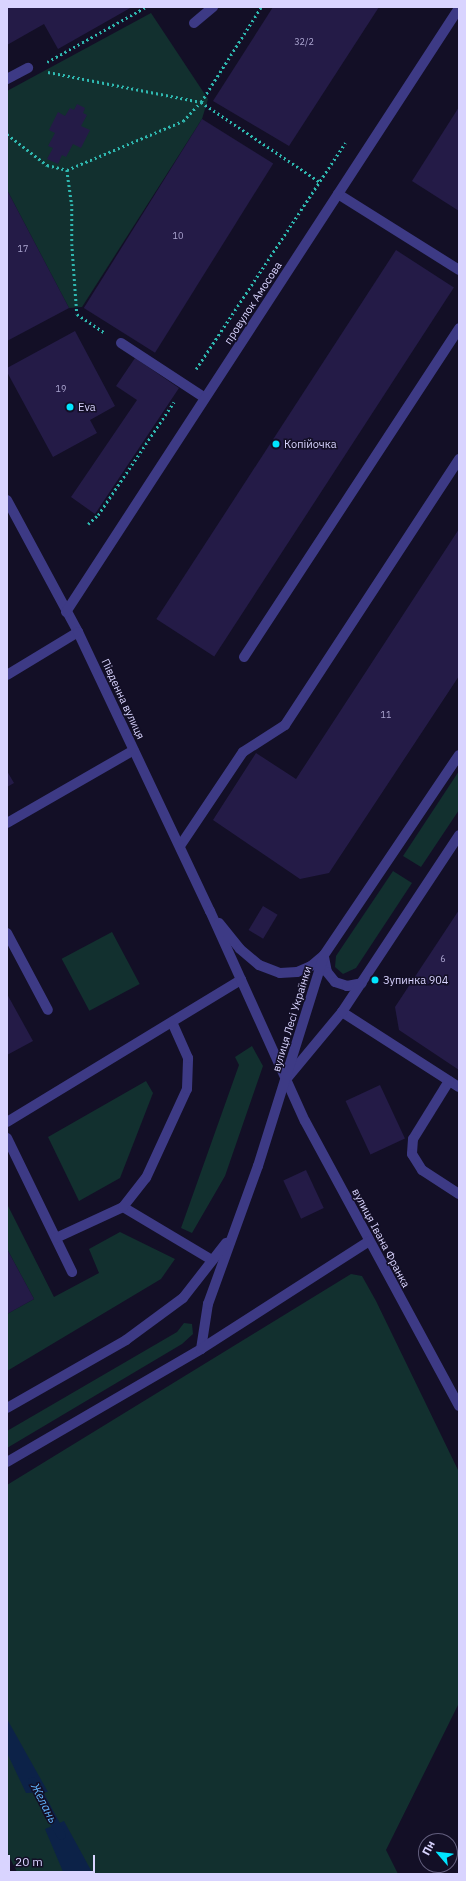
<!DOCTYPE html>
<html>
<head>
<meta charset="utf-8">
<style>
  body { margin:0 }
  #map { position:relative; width:466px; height:1881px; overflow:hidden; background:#130f26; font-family:"IBM Plex Sans",sans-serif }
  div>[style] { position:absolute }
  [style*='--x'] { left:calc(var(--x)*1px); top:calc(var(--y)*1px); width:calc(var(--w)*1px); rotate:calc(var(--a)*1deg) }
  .green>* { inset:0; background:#12302f; transform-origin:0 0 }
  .water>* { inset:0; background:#0c2248 }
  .stream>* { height:9px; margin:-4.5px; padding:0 4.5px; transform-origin:4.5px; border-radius:4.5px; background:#0c2248 }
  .building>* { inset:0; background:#241b47; transform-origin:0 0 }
  .path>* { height:2.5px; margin-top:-1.25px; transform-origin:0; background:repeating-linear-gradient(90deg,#2fb8b0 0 2px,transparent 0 5px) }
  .lane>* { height:10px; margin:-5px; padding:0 5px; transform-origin:5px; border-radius:5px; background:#3d3a85 }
  .street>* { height:10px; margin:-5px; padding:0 5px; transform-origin:5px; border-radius:5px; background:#3d3a85 }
  .dots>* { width:11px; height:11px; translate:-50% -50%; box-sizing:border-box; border:2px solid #130f26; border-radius:50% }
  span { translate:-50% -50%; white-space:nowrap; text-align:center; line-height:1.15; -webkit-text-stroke:3px #130f26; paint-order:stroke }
  .number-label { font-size:9px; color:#aca6d1 }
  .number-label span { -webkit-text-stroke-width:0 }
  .street-label { font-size:11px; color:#d9d4ff }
  .poi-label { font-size:11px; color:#d9d4ff }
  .left { translate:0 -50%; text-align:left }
  .water-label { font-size:12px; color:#62b6ff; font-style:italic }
  .frame { position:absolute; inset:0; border:8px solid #d9d4ff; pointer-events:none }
  .north { position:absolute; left:418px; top:1833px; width:40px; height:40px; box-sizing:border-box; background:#130f26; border:1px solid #625e7d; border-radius:50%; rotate:298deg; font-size:11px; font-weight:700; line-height:16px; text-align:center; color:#d9d4ff }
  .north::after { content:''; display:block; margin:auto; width:14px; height:18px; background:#00e5ff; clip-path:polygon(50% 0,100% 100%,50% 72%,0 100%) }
  .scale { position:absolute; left:8px; top:1855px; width:87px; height:18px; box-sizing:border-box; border:2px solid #d9d4ff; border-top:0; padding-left:5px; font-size:12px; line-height:14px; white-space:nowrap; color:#d9d4ff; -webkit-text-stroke:3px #130f26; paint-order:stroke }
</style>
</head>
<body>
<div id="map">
  <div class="green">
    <i style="clip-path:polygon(151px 13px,208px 99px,202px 119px,82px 307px,69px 308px,7px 190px,7px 91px)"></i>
    <i style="clip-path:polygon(459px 771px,459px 810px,421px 867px,403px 856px)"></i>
    <i style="clip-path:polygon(393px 871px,412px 883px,356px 968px,343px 974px,335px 967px,336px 956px)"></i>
    <i style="left:112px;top:932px;width:59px;height:57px;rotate:62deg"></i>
    <i style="clip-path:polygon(252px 1046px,263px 1066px,225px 1176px,192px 1233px,181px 1228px,239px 1065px,235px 1057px)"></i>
    <i style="clip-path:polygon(146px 1081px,153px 1093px,120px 1178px,79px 1201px,48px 1137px)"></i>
    <i style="clip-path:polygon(7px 1204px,54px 1297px,99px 1273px,89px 1249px,120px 1232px,175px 1259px,161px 1279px,7px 1371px,7px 1314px,34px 1299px,7px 1249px)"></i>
    <i style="clip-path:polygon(351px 1274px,362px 1276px,376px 1301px,459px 1472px,459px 1703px,386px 1850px,398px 1874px,18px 1874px,7px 1852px,7px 1485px)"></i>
    <i style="clip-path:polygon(184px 1323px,192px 1324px,193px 1334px,182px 1344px,7px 1448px,7px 1431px,177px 1332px)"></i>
  </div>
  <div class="water">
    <i style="clip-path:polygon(7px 1719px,48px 1792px,26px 1793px,7px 1753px)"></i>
    <i style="clip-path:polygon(64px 1821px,93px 1874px,64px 1874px,45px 1829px)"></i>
  </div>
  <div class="stream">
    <i style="--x:32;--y:1781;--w:61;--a:61.8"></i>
  </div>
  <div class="building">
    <i style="clip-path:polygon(7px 7px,132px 7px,58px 49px,44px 24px,7px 45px)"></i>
    <i style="clip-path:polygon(273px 7px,379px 7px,289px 146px,213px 101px)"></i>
    <i style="clip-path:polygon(77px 104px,85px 108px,83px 113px,87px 115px,81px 126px,90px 130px,81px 148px,73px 144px,66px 157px,62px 155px,58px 164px,47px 159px,53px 148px,48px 146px,55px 133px,49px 130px,58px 112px,65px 116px,70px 108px,74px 110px)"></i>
    <i style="clip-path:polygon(459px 107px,459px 211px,412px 181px)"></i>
    <i style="left:202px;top:119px;width:84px;height:223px;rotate:32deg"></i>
    <i style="clip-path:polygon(7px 190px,69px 308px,7px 341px)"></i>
    <i style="left:396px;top:250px;width:69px;height:440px;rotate:33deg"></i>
    <i style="clip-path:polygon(75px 331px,115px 406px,90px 420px,97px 433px,53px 457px,7px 372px,7px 368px)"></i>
    <i style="clip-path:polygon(135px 358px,179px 388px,95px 514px,71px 497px,137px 400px,116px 386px)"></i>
    <i style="clip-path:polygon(459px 529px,459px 676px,329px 873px,300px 879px,213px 820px,256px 753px,296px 779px)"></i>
    <i style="clip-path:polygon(7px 771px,14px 783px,7px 787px)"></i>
    <i style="left:263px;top:906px;width:17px;height:28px;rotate:31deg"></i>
    <i style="clip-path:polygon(459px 910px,459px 1070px,399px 1030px,395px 1007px)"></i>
    <i style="clip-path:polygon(7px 994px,33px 1041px,7px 1055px)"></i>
    <i style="left:380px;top:1085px;width:59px;height:38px;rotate:65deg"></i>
    <i style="left:306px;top:1170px;width:42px;height:25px;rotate:65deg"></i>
    <i style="clip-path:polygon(7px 1249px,34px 1299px,7px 1314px)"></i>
  </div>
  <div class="path">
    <i style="--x:47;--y:62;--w:113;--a:-29.1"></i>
    <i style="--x:48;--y:72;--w:156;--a:11.1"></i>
    <i style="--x:201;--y:102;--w:143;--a:33.9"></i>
    <i style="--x:7;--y:134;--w:51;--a:37.8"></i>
    <i style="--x:47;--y:165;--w:21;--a:14"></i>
    <i style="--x:67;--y:170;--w:126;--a:-22.9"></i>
    <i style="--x:183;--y:121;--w:26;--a:-47"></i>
    <i style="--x:201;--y:102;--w:112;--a:-57.7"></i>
    <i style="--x:67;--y:170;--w:34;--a:82"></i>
    <i style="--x:72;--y:204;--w:40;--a:90"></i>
    <i style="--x:72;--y:244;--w:70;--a:85.9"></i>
    <i style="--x:77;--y:314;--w:34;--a:34"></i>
    <i style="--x:196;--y:369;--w:271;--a:-56.6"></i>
    <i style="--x:88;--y:524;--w:13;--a:-42"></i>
    <i style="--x:98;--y:515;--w:136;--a:-56.1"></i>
  </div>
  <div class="lane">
    <i style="--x:194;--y:23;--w:25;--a:-40"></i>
    <i style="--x:7;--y:79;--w:24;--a:-28"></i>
    <i style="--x:338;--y:194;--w:143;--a:32.1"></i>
    <i style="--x:121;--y:343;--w:100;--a:33.2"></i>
    <i style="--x:244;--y:657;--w:393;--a:-56.8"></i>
    <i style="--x:7;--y:675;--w:83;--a:-31.2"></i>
    <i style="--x:7;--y:823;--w:146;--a:-29.9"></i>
    <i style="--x:180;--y:846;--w:113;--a:-56.2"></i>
    <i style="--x:243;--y:752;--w:50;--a:-32.7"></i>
    <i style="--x:285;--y:725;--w:318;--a:-56.8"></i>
    <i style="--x:7;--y:933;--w:87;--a:62"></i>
    <i style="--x:342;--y:1012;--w:139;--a:32.7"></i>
    <i style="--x:449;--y:1081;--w:68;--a:121.8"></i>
    <i style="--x:413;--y:1139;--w:15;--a:94"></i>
    <i style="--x:412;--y:1154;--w:19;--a:58"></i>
    <i style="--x:422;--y:1170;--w:44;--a:33"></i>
    <i style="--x:7;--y:1122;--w:274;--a:-31.3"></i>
    <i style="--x:7;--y:1138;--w:149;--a:64.1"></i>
    <i style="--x:123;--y:1207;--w:104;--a:30.8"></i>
    <i style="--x:56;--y:1238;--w:74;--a:-24.8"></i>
    <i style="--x:123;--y:1207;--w:37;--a:-52"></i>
    <i style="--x:146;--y:1178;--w:98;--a:-65.3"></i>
    <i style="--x:187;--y:1089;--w:31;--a:-88"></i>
    <i style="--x:188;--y:1058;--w:39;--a:-114"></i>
  </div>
  <div class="street">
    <i style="--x:7;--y:500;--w:150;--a:61.7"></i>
    <i style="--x:78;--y:632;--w:309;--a:64.7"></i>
    <i style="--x:210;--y:911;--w:230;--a:65.7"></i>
    <i style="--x:305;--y:1121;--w:324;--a:61.6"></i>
    <i style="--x:66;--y:612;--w:721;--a:-56.95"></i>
    <i style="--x:219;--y:923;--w:33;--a:51"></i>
    <i style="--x:240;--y:949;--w:25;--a:40"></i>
    <i style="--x:259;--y:965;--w:22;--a:21"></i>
    <i style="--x:280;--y:973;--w:17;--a:-3"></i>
    <i style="--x:297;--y:972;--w:15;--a:-23"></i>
    <i style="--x:311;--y:966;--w:17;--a:-40"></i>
    <i style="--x:324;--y:957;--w:15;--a:79"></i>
    <i style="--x:327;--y:972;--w:13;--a:51"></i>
    <i style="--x:335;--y:982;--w:13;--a:18"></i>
    <i style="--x:347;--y:986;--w:15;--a:-11"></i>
    <i style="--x:288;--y:1077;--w:85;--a:-50.3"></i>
    <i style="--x:342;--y:1012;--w:212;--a:-56.5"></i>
    <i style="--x:201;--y:1349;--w:46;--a:-81.2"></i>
    <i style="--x:208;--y:1304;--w:147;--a:-70.1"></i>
    <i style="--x:258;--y:1166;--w:221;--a:-72.6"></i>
    <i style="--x:324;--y:955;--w:241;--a:-56"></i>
    <i style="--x:7;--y:1408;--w:137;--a:-29.7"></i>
    <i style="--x:126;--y:1340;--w:71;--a:-36.4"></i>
    <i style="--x:183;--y:1298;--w:70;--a:-52"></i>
    <i style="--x:7;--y:1462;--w:225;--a:-30.2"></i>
    <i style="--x:201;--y:1349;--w:200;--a:-32.7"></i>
  </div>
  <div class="dots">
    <i style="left:70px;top:407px;background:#00e5ff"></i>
    <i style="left:276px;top:444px;background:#00e5ff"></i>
    <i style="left:375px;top:980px;background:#00e5ff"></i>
  </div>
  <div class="number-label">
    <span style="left:304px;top:42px">32/2</span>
    <span style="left:178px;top:236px">10</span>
    <span style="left:23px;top:249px">17</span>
    <span style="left:61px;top:389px">19</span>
    <span style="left:386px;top:715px">11</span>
    <span style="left:443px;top:959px">6</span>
  </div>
  <div class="street-label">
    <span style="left:253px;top:303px;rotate:-57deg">провулок Амосова</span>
    <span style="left:123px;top:699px;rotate:65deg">Південна вулиця</span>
    <span style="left:292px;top:1019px;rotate:-73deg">вулиця Лесі Українки</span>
    <span style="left:381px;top:1238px;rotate:62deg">вулиця Івана Франка</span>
  </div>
  <div class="poi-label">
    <span class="left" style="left:78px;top:407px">Eva</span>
    <span class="left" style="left:284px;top:444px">Копійочка</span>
    <span class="left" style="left:383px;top:980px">Зупинка 904</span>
  </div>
  <div class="water-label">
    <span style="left:44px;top:1803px;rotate:63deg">Желань</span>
  </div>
  <div class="frame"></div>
  <div class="north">Пн</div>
  <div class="scale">20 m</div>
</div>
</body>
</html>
